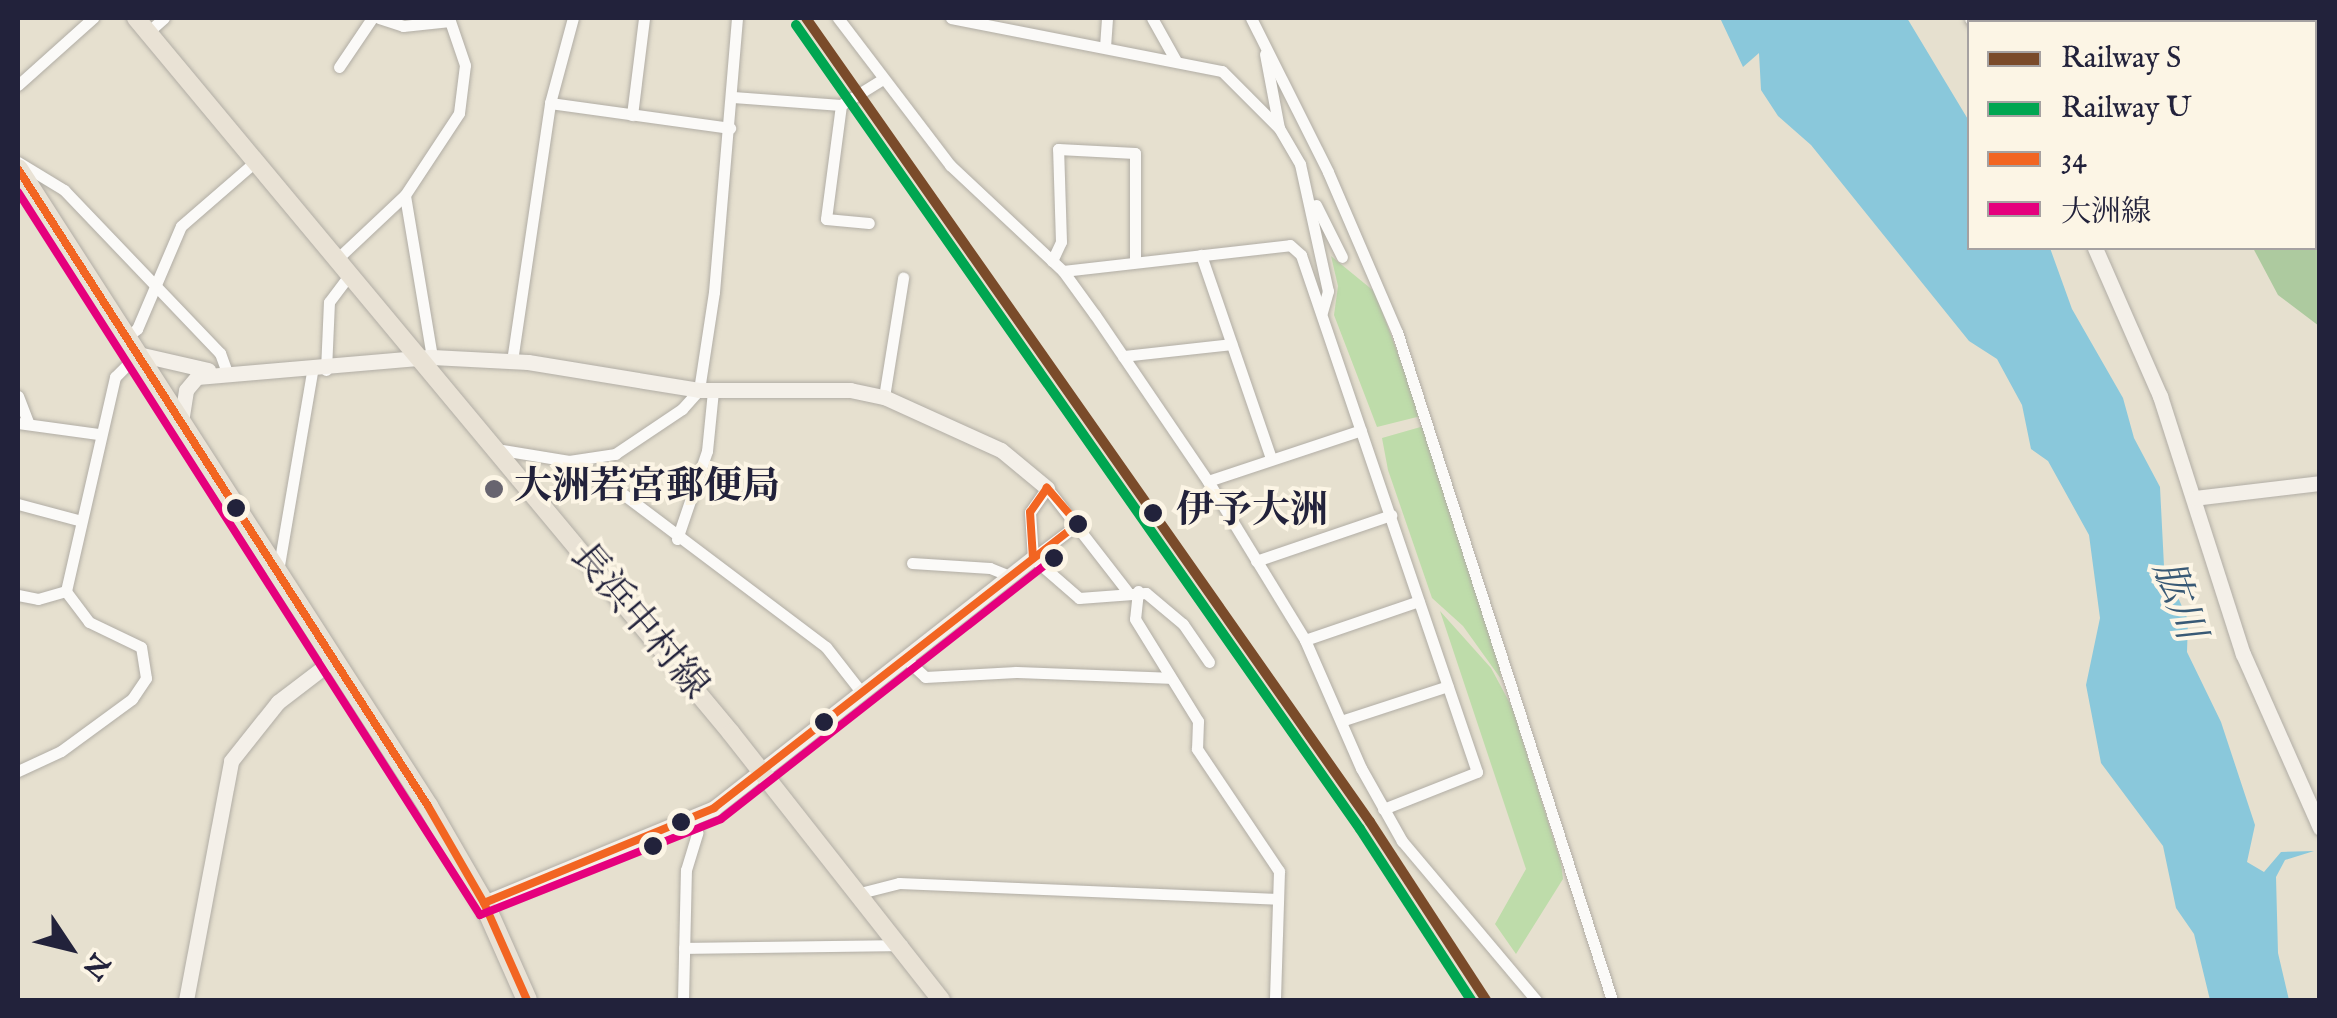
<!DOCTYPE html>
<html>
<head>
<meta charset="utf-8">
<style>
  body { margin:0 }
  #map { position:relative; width:2337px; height:1018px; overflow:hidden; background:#e6e0cf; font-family:"IM FELL English","Noto Serif JP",serif }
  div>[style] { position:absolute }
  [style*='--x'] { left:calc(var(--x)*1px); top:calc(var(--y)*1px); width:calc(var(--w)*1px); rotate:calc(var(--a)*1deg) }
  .green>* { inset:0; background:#bedcaa }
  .forest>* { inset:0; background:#adca9f }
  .water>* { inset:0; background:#8ac8db }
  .roads { filter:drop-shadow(0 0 2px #b1ada5) drop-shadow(0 0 2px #b1ada5) }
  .street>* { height:11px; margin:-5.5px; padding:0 5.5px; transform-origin:5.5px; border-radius:5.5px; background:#fbfaf8 }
  .secondary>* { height:15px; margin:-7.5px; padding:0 7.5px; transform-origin:7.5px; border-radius:7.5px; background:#f4f0e9 }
  .primary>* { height:18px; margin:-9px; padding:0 9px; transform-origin:9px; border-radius:9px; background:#e9e2d5 }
  .highway>* { height:20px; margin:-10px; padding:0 10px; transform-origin:10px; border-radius:10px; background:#e9e2d5 }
  .bus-1>* { height:8px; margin:-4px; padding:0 4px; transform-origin:4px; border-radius:4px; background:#f26522 }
  .bus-2>* { height:8px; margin:-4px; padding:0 4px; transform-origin:4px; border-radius:4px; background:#e5007d }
  .rail-1>* { height:10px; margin:-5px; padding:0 5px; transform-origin:5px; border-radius:5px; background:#7a4b2a }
  .rail-2>* { height:10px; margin:-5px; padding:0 5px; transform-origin:5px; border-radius:5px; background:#00a651 }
  .dots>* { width:28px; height:28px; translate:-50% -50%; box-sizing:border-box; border:5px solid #fcf5e5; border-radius:50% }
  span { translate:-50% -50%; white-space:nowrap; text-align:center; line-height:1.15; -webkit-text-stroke:8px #fcf5e5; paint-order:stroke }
  .poi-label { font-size:38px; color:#22223b; font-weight:700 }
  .left { translate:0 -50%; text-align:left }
  .stop-label { font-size:38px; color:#22223b; font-weight:700 }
  .street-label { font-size:38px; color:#22223b }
  .water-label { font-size:40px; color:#385975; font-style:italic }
  .frame { position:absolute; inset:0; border:20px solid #22223b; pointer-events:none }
  .legend { position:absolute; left:1967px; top:20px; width:350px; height:230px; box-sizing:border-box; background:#fcf5e5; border:2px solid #a5a1a1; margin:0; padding:12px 18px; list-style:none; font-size:30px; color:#22223b }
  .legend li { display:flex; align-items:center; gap:20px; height:50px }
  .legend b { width:50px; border:2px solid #a5a1a1 }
  .north { position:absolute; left:20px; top:898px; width:100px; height:100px; -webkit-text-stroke:8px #fcf5e5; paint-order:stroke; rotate:125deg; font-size:28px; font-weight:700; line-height:40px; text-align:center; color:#22223b }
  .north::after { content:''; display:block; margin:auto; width:35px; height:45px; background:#22223b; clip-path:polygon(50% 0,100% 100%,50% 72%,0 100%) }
</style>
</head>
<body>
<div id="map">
  <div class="green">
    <i style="clip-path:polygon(1331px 256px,1375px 292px,1421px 416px,1377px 427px,1334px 315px,1338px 286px)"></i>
    <i style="clip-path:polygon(1424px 426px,1498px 657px,1501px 679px,1463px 626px,1432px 598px,1388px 470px,1382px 438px)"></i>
    <i style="clip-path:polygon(1440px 611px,1491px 668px,1512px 707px,1561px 863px,1563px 879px,1516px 954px,1495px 924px,1526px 869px)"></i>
  </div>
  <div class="forest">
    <i style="clip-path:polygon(2153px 18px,2319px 18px,2319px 326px,2278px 295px,2253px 248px,2314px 248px,2314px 22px)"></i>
  </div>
  <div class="water">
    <i style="clip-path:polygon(1720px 18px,1907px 18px,1969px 121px,1970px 248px,2050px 248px,2072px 309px,2123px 398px,2134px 438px,2160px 487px,2164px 566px,2188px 620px,2187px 652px,2221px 722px,2255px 825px,2247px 862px,2264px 872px,2281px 852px,2314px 851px,2285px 860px,2276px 877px,2278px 953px,2289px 1000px,2210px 1000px,2194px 934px,2176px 908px,2163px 846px,2101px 763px,2086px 685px,2100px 618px,2089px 535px,2048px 461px,2031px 449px,2022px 405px,1997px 359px,1969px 341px,1811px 145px,1778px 116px,1761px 90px,1759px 53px,1743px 67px)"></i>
  </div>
  <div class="roads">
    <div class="street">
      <i style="--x:379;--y:18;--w:25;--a:18"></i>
      <i style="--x:403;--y:26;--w:47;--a:-6.1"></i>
      <i style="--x:838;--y:18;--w:185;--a:52.7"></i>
      <i style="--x:950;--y:165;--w:155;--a:43.2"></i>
      <i style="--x:1063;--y:271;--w:54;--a:54"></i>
      <i style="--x:1095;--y:315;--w:201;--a:55.8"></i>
      <i style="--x:1208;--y:481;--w:186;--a:58.6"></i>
      <i style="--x:1305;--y:640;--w:140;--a:66.4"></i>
      <i style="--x:1361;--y:768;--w:84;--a:60.7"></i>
      <i style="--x:1402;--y:841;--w:208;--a:49.9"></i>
      <i style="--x:951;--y:18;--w:276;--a:11.1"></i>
      <i style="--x:1222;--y:71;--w:81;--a:45"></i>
      <i style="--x:1279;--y:128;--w:42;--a:59.7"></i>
      <i style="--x:1300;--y:164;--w:130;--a:77.6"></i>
      <i style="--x:1328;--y:291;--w:22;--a:106"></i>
      <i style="--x:1152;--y:18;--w:49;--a:60.8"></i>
      <i style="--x:1251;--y:18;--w:172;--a:63.4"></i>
      <i style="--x:1328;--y:172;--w:174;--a:66.7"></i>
      <i style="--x:1397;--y:332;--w:702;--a:72.16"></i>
      <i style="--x:148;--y:32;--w:21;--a:-41"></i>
      <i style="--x:1105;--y:47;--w:29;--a:-86"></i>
      <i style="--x:1265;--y:54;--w:75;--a:79.3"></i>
      <i style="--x:339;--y:67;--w:59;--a:-56"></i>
      <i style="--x:18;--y:85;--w:101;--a:-41.8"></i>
      <i style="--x:733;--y:97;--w:108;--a:4.2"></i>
      <i style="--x:841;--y:105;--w:49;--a:-31.8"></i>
      <i style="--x:550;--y:103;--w:182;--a:7.9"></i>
      <i style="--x:841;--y:105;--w:115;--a:97.5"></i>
      <i style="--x:826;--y:219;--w:43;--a:5.3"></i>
      <i style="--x:632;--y:115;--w:98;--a:-82.9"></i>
      <i style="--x:18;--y:162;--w:54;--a:31.3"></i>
      <i style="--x:64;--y:190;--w:226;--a:46.3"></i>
      <i style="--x:220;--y:353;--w:20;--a:70"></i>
      <i style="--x:1316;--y:205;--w:58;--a:63.4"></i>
      <i style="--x:1201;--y:255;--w:215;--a:71"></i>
      <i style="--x:337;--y:259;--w:93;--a:-43.3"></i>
      <i style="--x:1052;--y:261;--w:21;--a:-65"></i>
      <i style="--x:1061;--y:242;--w:93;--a:-91.8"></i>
      <i style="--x:1058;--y:149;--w:77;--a:3"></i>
      <i style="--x:1135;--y:153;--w:107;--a:90"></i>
      <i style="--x:1063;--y:271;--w:228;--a:-6.5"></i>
      <i style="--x:1290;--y:245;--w:15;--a:42"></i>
      <i style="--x:1301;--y:255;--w:546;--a:71.2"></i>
      <i style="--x:1477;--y:772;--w:101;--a:158.5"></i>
      <i style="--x:127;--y:337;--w:13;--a:-39"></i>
      <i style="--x:137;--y:329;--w:112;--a:-66.9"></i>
      <i style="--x:181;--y:226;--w:99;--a:-40.9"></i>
      <i style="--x:1123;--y:356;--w:109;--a:-6.3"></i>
      <i style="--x:432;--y:357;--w:164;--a:-99.5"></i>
      <i style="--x:405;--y:195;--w:98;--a:-56.6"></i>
      <i style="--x:459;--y:113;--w:48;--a:-82.9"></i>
      <i style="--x:465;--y:65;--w:50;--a:-108.8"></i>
      <i style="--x:512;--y:361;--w:261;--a:-81.6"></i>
      <i style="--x:550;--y:103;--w:88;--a:-74.9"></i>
      <i style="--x:326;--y:370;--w:68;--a:-87.5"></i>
      <i style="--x:329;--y:302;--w:35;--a:-53"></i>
      <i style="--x:18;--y:396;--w:30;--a:69"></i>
      <i style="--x:884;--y:397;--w:121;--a:-80.9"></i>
      <i style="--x:18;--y:423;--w:81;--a:7.8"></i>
      <i style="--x:496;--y:449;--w:74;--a:9.3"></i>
      <i style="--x:569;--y:461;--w:58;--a:31"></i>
      <i style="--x:619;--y:491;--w:259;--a:37"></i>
      <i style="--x:826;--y:647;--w:58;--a:52"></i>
      <i style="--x:569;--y:461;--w:47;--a:-8.7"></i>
      <i style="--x:615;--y:454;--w:81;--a:-33.9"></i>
      <i style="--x:682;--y:409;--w:25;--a:-48"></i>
      <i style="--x:699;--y:390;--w:99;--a:-81.3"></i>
      <i style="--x:714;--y:292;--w:275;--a:-85.2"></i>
      <i style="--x:1208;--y:481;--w:161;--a:-18.4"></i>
      <i style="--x:18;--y:504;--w:62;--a:14.9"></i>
      <i style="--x:677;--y:539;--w:93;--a:-71.2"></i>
      <i style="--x:707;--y:451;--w:60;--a:-84.3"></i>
      <i style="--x:1033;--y:558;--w:56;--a:-37.1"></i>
      <i style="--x:1256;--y:561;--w:143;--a:-18.8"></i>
      <i style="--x:912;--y:563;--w:78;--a:3.7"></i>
      <i style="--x:990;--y:568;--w:22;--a:22"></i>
      <i style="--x:278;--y:571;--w:202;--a:-80.3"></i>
      <i style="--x:1127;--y:591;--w:130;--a:-127.8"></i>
      <i style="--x:1047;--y:488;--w:29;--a:125"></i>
      <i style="--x:1030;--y:512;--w:46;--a:86.3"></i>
      <i style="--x:1033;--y:558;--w:61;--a:41"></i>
      <i style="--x:1079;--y:598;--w:67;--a:-4.3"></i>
      <i style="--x:1146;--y:593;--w:48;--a:40"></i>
      <i style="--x:1183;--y:624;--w:46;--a:55.6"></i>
      <i style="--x:1138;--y:591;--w:28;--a:96"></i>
      <i style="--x:1135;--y:619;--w:120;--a:58.3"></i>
      <i style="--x:1198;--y:721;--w:28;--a:92"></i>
      <i style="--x:1197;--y:749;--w:147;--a:56.1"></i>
      <i style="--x:1279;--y:871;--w:129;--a:91.8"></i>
      <i style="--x:18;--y:595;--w:20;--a:11"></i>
      <i style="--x:38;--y:599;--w:29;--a:-16"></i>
      <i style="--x:1305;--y:640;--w:120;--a:-18.9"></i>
      <i style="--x:906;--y:659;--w:26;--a:43"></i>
      <i style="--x:925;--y:677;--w:91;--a:-3.1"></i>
      <i style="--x:1016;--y:672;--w:153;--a:2.2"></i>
      <i style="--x:1344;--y:720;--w:109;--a:-18.1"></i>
      <i style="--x:18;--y:771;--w:47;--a:-24.9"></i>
      <i style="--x:61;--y:751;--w:88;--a:-36.2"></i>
      <i style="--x:132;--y:699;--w:25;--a:-56"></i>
      <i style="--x:146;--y:678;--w:31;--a:-99"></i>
      <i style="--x:141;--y:647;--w:58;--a:-154.3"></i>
      <i style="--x:89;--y:622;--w:39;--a:-127"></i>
      <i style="--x:66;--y:591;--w:220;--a:-77.1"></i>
      <i style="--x:115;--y:377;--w:33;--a:-45"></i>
      <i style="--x:860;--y:893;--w:40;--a:-14.4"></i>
      <i style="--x:899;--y:883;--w:379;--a:2.4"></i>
      <i style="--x:684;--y:948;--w:218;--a:-0.8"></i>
      <i style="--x:683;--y:1000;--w:130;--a:-88.7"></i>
      <i style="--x:686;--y:870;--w:39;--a:-73"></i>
      <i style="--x:697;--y:833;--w:13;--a:-117"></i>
    </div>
    <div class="secondary">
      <i style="--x:1972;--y:18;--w:5;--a:53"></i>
      <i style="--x:2095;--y:248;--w:162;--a:66.3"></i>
      <i style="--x:2160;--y:396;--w:271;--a:72.2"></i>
      <i style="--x:2243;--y:654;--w:190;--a:66.1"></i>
      <i style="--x:138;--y:354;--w:72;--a:12.9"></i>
      <i style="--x:181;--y:422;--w:32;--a:-81"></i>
      <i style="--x:186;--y:390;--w:17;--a:-50"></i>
      <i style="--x:197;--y:377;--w:236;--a:-4.9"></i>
      <i style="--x:432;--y:357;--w:96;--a:3"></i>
      <i style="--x:528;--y:362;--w:173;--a:9.3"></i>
      <i style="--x:699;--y:390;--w:151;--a:0"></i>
      <i style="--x:850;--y:390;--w:35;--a:12"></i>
      <i style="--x:884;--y:397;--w:128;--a:24.4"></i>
      <i style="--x:1001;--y:450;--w:60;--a:39.6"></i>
      <i style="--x:2194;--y:498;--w:127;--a:-6.8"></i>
      <i style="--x:484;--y:903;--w:249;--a:-22.4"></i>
      <i style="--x:714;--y:808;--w:405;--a:-38.1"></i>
      <i style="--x:186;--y:1000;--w:243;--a:-79.3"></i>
      <i style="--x:231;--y:761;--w:75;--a:-51.5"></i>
      <i style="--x:278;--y:702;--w:69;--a:-37.4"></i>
    </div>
    <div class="primary">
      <i style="--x:136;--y:18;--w:930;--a:50.23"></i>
      <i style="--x:731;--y:733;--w:340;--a:51.8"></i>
    </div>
    <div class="highway">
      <i style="--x:18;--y:169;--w:758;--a:57.23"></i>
      <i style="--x:428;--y:806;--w:112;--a:60"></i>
      <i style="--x:484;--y:903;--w:106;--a:66.1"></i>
    </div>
  </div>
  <div class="bus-1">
    <i style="--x:18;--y:169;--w:758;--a:57.23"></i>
    <i style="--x:428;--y:806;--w:112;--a:60"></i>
    <i style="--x:484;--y:903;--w:106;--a:66.1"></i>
    <i style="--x:484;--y:903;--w:249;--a:-22.4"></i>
    <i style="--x:714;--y:808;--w:462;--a:-38"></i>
    <i style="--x:1078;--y:524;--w:48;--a:-130.7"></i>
    <i style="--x:1047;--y:488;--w:29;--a:125"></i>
    <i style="--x:1030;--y:512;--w:46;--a:86.3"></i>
  </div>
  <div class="bus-2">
    <i style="--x:18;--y:192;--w:858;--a:57.42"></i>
    <i style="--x:480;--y:915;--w:259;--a:-21.7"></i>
    <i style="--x:721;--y:819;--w:427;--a:-38.1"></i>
  </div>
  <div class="rail-1">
    <i style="--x:806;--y:18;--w:982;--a:54.95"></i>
    <i style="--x:1370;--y:822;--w:212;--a:56.9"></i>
  </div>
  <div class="rail-2">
    <i style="--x:796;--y:25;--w:982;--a:54.95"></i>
    <i style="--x:1360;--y:829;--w:204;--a:57"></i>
  </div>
  <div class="dots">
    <i style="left:494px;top:489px;background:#67646f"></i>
    <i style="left:236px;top:508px;background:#22223b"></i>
    <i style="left:1153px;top:513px;background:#22223b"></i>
    <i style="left:1078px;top:524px;background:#22223b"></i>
    <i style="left:1054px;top:558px;background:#22223b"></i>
    <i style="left:824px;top:722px;background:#22223b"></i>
    <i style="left:681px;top:822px;background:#22223b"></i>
    <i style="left:653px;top:846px;background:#22223b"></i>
  </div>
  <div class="poi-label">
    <span class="left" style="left:514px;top:489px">大洲若宮郵便局</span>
  </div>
  <div class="stop-label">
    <span class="left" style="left:1176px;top:513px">伊予大洲</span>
  </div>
  <div class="street-label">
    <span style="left:638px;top:622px;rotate:50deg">長浜中村線</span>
  </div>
  <div class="water-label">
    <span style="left:2177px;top:601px;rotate:70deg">肱川</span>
  </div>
  <div class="frame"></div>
  <ul class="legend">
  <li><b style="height:12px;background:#7a4b2a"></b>Railway S</li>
  <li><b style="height:12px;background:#00a651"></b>Railway U</li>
  <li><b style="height:12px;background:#f26522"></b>34</li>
  <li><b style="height:12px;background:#e5007d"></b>大洲線</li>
  </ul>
  <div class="north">N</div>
</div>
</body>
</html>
